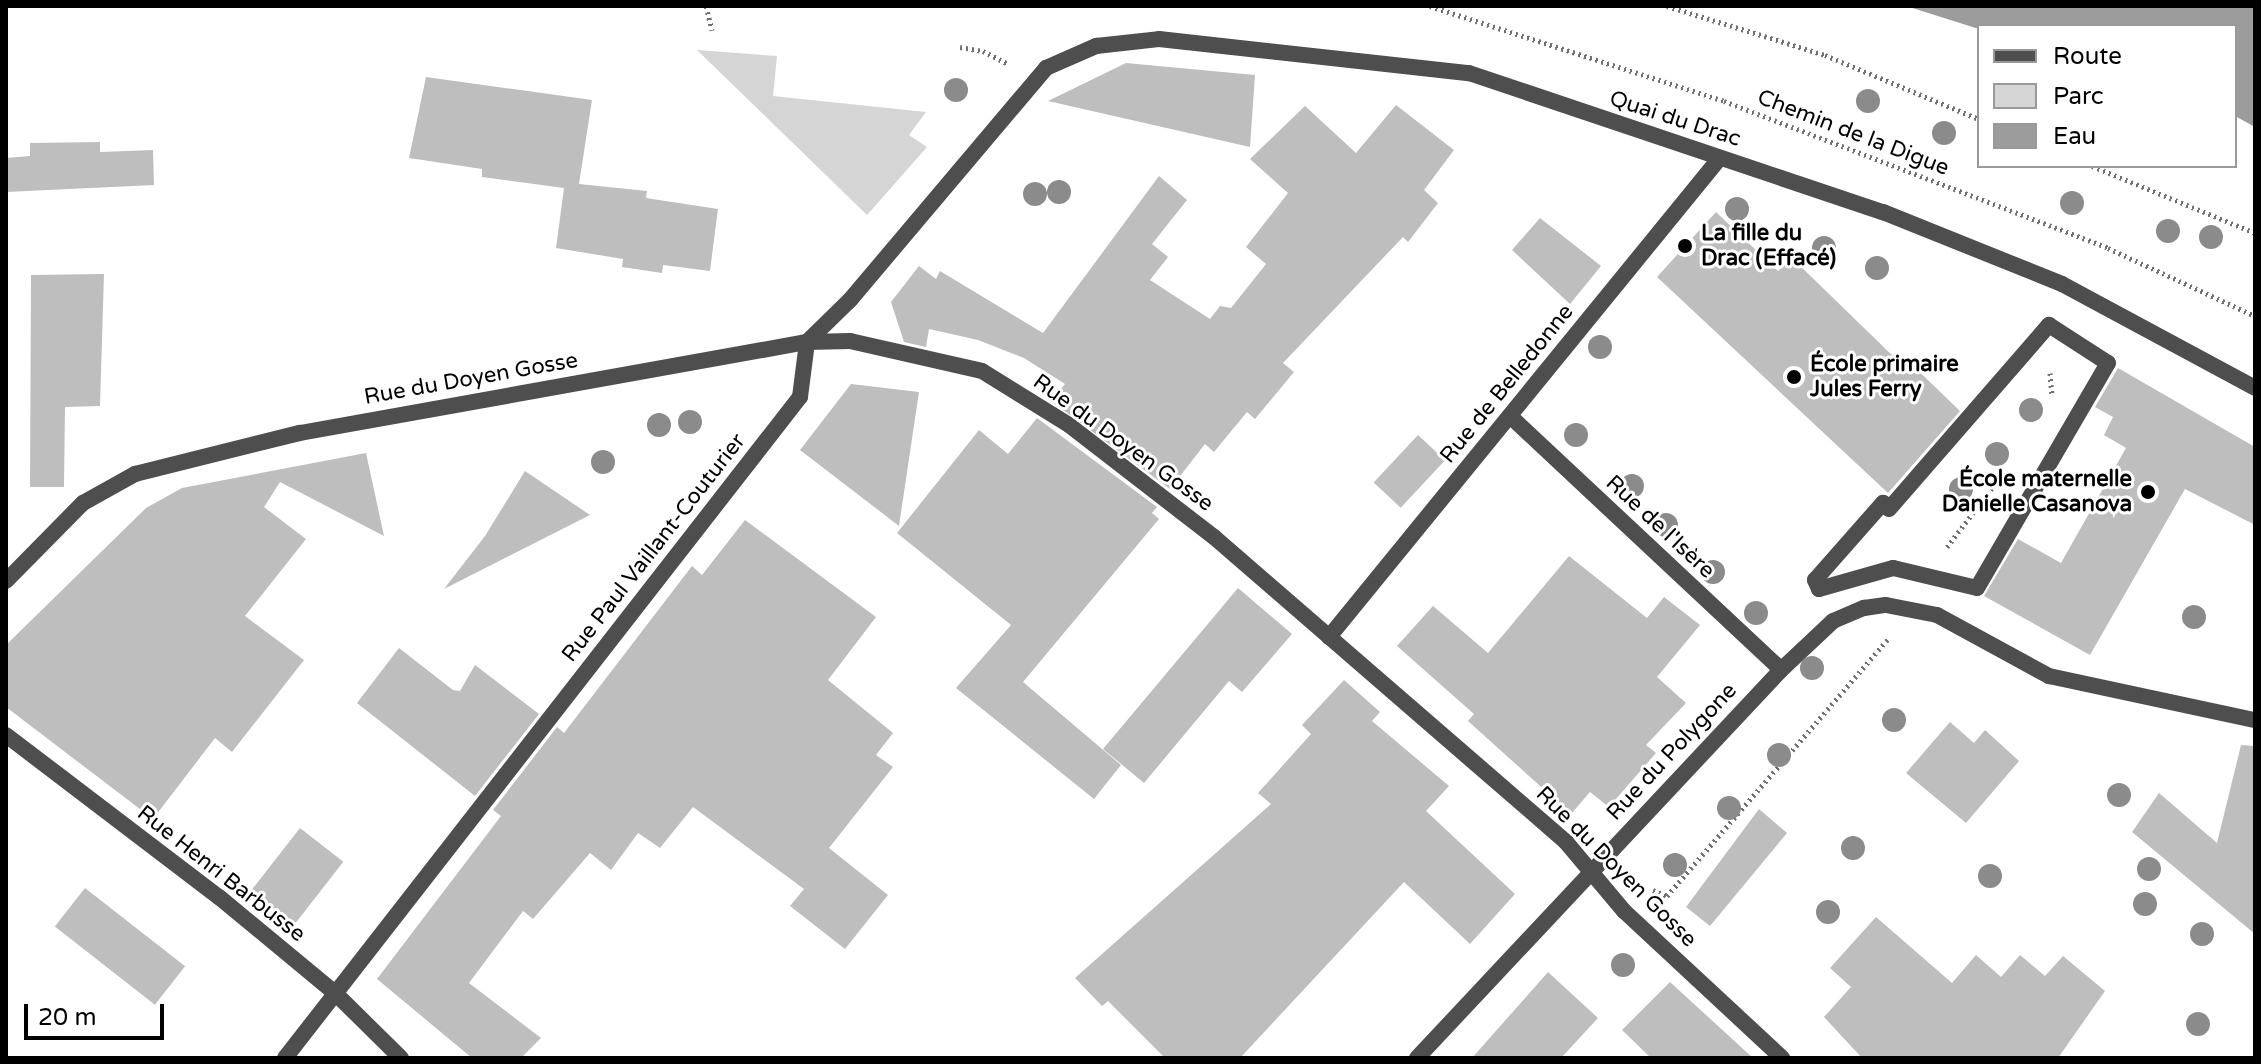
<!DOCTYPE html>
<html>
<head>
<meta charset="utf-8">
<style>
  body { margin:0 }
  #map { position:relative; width:2261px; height:1064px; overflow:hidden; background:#fff; font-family:"Varela Round",sans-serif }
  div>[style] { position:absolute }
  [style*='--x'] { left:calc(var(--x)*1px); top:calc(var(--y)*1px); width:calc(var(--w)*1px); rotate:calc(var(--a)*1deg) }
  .green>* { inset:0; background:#d5d5d5 }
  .water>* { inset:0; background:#9c9c9c }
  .building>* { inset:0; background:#bebebe; transform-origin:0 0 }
  .path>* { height:5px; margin-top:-2.5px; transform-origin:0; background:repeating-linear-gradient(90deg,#707070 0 2px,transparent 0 6px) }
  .pedestrian>* { height:16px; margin:-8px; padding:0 8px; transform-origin:8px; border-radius:8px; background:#4e4e4e }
  .minor>* { height:16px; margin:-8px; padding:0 8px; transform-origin:8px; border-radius:8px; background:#4e4e4e }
  .trees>* { width:24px; height:24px; margin:-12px; border-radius:50%; background:#8b8b8b }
  .dots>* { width:22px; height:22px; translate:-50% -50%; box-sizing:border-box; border:4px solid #fff; border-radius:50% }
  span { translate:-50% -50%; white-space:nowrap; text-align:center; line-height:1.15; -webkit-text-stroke:6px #fff; paint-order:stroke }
  .street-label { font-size:22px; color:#000 }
  .poi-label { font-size:22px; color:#000; font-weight:700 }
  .left { translate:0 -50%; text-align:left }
  .right { translate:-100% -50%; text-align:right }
  .frame { position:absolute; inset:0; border:8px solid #000; pointer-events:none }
  .legend { position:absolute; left:1977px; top:24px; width:260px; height:144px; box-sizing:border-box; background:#fff; border:2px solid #999; margin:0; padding:10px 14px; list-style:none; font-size:24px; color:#000 }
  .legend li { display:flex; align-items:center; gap:16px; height:40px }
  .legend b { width:40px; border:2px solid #999 }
  .scale { position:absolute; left:24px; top:1004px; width:140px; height:36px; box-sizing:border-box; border:4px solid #000; border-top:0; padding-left:10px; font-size:24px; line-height:28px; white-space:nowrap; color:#000; -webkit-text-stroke:6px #fff; paint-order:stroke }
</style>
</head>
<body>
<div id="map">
  <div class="green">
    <i style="clip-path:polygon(697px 50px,777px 56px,773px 96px,926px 112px,909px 135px,927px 147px,867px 215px)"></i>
  </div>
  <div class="water">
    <i style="clip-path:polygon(1906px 6px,2255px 6px,2255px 127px,2235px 116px,2235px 26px,1979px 29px)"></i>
  </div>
  <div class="building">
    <i style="clip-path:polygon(1126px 63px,1255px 75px,1250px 147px,1048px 101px)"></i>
    <i style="clip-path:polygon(426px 77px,592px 100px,579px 184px,647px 191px,646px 198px,718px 209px,710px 271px,663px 265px,662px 273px,622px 267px,623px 259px,556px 248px,564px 188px,482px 177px,482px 169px,409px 158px)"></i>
    <i style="clip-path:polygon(1396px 105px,1454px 150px,1424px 190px,1438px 203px,1408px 242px,1403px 237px,1283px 363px,1294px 372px,1255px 419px,1247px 412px,1214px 452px,1205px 444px,1170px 489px,1051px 401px,1065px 384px,1024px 358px,978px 340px,929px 329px,926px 347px,904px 342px,891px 302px,919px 266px,936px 279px,940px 271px,1043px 333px,1159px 176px,1187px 200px,1152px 244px,1168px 257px,1150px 280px,1210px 319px,1220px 306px,1231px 308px,1266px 264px,1246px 247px,1288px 193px,1250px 159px,1305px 106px,1356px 153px)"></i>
    <i style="clip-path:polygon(100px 142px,100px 152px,153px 150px,154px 185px,6px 192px,6px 158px,30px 156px,30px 143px)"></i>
    <i style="clip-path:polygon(1716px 212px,1778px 271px,1792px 258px,1898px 361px,1903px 356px,1960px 411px,1888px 493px,1657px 277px)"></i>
    <i style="clip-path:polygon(1540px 218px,1601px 266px,1570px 304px,1512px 250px)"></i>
    <i style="clip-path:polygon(104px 274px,100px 406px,65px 407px,64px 487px,30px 487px,31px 275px)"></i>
    <i style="clip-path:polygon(2118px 368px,2255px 447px,2255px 525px,2185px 489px,2090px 655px,1984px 596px,2018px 539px,2061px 563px,2126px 448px,2104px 435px,2113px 417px,2095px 407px)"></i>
    <i style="clip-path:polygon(851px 384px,919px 392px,899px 526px,800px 450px)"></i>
    <i style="clip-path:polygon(1037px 418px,1157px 507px,1152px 513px,1159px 519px,1023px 682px,1121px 765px,1094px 799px,956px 688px,1011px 625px,897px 533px,979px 430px,1008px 454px)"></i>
    <i style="left:1418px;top:435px;width:37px;height:65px;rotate:43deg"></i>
    <i style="clip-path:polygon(366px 453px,384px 536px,280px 482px,264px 507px,306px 539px,245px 616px,304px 660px,232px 752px,215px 738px,153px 819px,6px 707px,6px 645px,146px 508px,182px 488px)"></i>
    <i style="clip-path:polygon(525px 471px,590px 515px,444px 589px,485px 536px)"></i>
    <i style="clip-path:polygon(745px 520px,876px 617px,828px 680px,893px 733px,876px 755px,893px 767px,829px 848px,888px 895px,845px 949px,790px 906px,804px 889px,693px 807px,660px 848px,638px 833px,611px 870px,590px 853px,533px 919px,523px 911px,469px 983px,541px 1038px,521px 1058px,472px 1058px,377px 979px,501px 816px,493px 810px,557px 727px,564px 733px,692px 566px,702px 575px)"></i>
    <i style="clip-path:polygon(1569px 556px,1647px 618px,1664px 597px,1700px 625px,1657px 677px,1686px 703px,1646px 745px,1656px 753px,1609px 807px,1590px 792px,1571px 814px,1468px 721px,1474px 714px,1397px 646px,1433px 606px,1488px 653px)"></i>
    <i style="clip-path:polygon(1238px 588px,1292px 634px,1242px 692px,1229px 681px,1144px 783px,1103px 749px)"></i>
    <i style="clip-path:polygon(399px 648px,453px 690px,460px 691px,475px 665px,539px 714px,475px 796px,357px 703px)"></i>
    <i style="clip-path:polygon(1344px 680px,1380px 712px,1372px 721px,1449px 786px,1426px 811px,1515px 894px,1470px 944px,1404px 882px,1240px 1058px,1165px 1058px,1108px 1001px,1102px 1006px,1075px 978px,1271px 804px,1258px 793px,1311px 734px,1302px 725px)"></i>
    <i style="clip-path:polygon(1950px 722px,1974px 743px,1985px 730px,2019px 761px,1966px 823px,1906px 773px)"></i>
    <i style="clip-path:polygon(2241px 745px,2255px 746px,2255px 934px,2132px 832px,2159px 793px,2217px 843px)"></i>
    <i style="clip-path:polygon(1759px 809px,1787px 833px,1710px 926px,1686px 907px)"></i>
    <i style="left:300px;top:828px;width:55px;height:82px;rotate:38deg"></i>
    <i style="left:85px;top:888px;width:127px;height:49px;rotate:38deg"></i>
    <i style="clip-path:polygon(1876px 917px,1952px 983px,1976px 955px,2001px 977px,2020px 955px,2045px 976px,2063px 956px,2105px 991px,2058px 1058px,1862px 1058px,1824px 1017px,1851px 987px,1830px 968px)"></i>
    <i style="clip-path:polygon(1548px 972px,1598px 1018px,1561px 1058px,1472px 1058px)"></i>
    <i style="clip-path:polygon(1670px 982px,1753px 1058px,1651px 1058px,1622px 1030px)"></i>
  </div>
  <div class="path">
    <i style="--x:706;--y:6;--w:25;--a:76"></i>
    <i style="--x:1430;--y:6;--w:309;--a:17.9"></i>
    <i style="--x:1724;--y:101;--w:411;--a:20.9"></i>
    <i style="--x:2108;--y:248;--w:162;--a:24.8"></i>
    <i style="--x:1667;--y:6;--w:165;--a:17.2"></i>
    <i style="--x:1825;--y:55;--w:167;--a:22.6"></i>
    <i style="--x:960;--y:47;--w:23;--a:10"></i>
    <i style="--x:983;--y:51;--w:28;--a:27"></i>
    <i style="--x:2092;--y:166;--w:176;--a:22.3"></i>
    <i style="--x:2050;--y:373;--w:21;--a:85"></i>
    <i style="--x:1947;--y:547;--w:94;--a:-52.8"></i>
    <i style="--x:1653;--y:890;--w:15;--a:23"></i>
    <i style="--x:1667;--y:896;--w:339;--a:-49.3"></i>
  </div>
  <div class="pedestrian">
    <i style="--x:2049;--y:325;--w:70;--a:32.8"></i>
    <i style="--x:2108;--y:363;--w:260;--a:120.2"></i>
    <i style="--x:1977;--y:588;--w:86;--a:-166.6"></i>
    <i style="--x:1893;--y:568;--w:77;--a:164.2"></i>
    <i style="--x:1819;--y:589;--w:10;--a:-114"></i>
    <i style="--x:1815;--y:580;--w:103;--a:-48.6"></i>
    <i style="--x:1883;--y:503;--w:8;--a:45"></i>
    <i style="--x:1889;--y:509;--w:244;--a:-49"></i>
    <i style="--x:1510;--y:416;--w:371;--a:43.1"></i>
  </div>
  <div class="minor">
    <i style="--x:6;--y:581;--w:110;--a:-45.4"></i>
    <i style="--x:83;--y:503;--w:60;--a:-29.1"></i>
    <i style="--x:135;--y:474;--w:170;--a:-14"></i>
    <i style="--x:300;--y:433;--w:515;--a:-10.18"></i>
    <i style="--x:807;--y:342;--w:43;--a:-1.3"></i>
    <i style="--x:850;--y:341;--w:135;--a:12.8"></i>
    <i style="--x:982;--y:371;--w:102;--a:31.8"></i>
    <i style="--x:1069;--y:425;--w:183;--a:37.7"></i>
    <i style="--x:1214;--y:537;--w:466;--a:40.9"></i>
    <i style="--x:1566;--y:842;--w:90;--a:50"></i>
    <i style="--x:1624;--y:911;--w:216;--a:42.9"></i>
    <i style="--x:1329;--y:637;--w:617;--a:-50.79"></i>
    <i style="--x:6;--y:735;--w:268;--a:37.3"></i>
    <i style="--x:219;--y:897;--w:149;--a:39.6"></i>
    <i style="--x:334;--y:992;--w:94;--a:44.6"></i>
    <i style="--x:285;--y:1058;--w:838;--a:-52.08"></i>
    <i style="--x:800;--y:397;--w:55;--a:-82.7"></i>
    <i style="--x:807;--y:342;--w:60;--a:-44.3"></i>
    <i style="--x:850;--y:300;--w:304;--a:-49.8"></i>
    <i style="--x:1046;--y:68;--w:55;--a:-23.7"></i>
    <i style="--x:1096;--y:46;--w:63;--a:-6.3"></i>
    <i style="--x:1159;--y:39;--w:312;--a:6.3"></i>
    <i style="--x:1469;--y:73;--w:437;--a:18.6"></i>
    <i style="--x:1883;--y:212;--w:193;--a:21.9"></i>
    <i style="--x:2062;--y:284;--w:219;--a:28.3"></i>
    <i style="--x:1417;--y:1058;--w:532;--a:-46.83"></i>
    <i style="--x:1781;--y:670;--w:71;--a:-43.3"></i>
    <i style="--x:1833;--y:621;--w:34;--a:-23"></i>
    <i style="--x:1864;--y:608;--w:22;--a:-8"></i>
    <i style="--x:1886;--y:605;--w:52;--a:11.1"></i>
    <i style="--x:1937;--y:615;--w:128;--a:28.6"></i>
    <i style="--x:2049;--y:676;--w:211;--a:12.1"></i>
  </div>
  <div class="trees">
    <i style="left:956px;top:90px"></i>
    <i style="left:1868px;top:101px"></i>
    <i style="left:1944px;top:133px"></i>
    <i style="left:1059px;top:192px"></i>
    <i style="left:1035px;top:194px"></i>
    <i style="left:2072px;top:203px"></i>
    <i style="left:1737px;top:209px"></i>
    <i style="left:2168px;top:231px"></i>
    <i style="left:2211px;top:237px"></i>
    <i style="left:1824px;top:248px"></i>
    <i style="left:1877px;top:268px"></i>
    <i style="left:1600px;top:347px"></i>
    <i style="left:2031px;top:410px"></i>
    <i style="left:690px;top:422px"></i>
    <i style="left:659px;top:425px"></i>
    <i style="left:1576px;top:435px"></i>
    <i style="left:1997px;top:454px"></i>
    <i style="left:603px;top:462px"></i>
    <i style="left:1632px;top:486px"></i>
    <i style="left:1961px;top:489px"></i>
    <i style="left:1666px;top:525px"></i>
    <i style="left:1713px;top:572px"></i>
    <i style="left:1756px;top:613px"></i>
    <i style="left:2194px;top:617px"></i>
    <i style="left:1812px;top:668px"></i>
    <i style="left:1894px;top:720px"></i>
    <i style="left:1779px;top:755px"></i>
    <i style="left:2119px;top:795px"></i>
    <i style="left:1729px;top:808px"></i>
    <i style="left:1853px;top:848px"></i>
    <i style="left:1675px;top:865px"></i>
    <i style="left:2149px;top:869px"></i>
    <i style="left:1990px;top:876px"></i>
    <i style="left:2145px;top:904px"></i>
    <i style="left:1828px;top:912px"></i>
    <i style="left:2202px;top:934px"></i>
    <i style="left:1623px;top:965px"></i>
    <i style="left:2198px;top:1024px"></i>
  </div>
  <div class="dots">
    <i style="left:1685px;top:246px;background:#000"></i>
    <i style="left:1794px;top:377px;background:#000"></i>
    <i style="left:2148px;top:492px;background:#000"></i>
  </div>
  <div class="street-label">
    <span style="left:1675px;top:119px;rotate:18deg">Quai du Drac</span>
    <span style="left:1853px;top:133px;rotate:21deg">Chemin de la Digue</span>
    <span style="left:471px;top:379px;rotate:-10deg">Rue du Doyen Gosse</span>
    <span style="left:1507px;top:384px;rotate:-51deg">Rue de Belledonne</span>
    <span style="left:1123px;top:443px;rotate:36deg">Rue du Doyen Gosse</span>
    <span style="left:1660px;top:527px;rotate:43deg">Rue de l'Isère</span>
    <span style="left:654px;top:548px;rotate:-52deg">Rue Paul Vaillant-Couturier</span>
    <span style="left:1672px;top:752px;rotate:-47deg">Rue du Polygone</span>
    <span style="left:1616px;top:867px;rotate:45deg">Rue du Doyen Gosse</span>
    <span style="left:221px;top:874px;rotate:38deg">Rue Henri Barbusse</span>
  </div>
  <div class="poi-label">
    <span class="left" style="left:1701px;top:246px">La fille du<br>Drac (Effacé)</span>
    <span class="left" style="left:1810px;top:377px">École primaire<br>Jules Ferry</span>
    <span class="right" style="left:2132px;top:492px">École maternelle<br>Danielle Casanova</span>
  </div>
  <div class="frame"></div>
  <ul class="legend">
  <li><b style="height:10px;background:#4e4e4e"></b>Route</li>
  <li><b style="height:22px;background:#d5d5d5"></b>Parc</li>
  <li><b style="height:22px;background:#9c9c9c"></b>Eau</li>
  </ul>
  <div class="scale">20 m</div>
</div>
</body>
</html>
